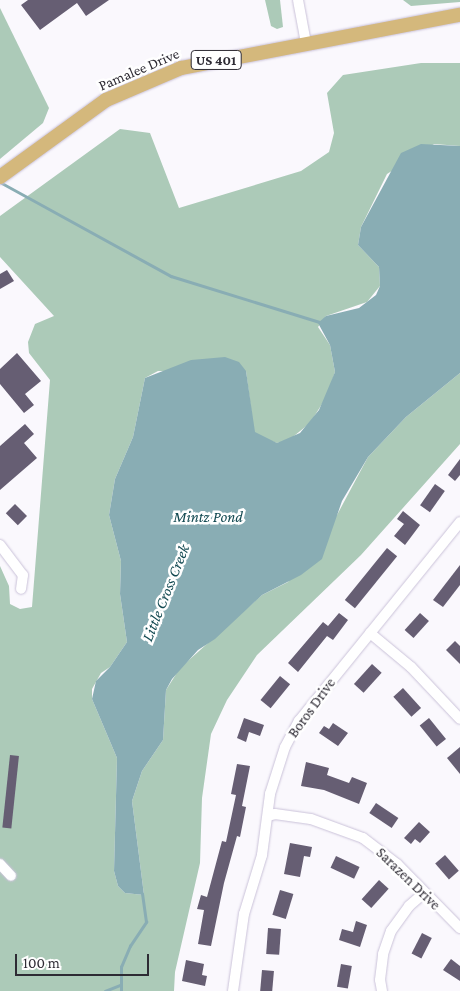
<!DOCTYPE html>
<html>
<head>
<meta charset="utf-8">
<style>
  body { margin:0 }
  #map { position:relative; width:460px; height:991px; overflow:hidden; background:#faf8fd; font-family:"Crimson Pro",serif }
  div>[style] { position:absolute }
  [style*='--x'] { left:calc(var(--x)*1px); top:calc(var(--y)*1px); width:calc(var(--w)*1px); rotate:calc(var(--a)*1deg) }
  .forest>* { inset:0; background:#accab8 }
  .water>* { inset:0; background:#89adb4 }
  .stream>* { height:2.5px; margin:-1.25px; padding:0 1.25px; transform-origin:1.25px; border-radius:1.25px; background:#89adb4 }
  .building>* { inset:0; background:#665e73; transform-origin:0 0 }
  .roads { filter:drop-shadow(0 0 1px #cac2d9) drop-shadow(0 0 1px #cac2d9) }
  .minor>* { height:10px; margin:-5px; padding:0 5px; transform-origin:5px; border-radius:5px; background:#fff }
  .major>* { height:14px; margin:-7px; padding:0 7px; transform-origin:7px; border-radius:7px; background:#d4b87c }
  span { translate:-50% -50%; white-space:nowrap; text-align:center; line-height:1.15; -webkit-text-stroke:5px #fff; paint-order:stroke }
  .shield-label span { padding:1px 4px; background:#fff; border:1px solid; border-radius:4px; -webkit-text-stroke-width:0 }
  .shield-label { font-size:14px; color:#2e2b34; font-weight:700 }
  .street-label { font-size:15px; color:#2e2b34 }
  .water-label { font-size:16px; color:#124951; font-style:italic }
  .scale { position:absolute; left:15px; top:954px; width:134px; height:22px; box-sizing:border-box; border:2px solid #2e2b34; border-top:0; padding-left:6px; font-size:15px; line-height:18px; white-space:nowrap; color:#2e2b34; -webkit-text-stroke:4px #fff; paint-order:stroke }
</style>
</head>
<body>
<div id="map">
  <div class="forest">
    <i style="clip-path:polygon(265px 0,280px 0,283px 27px,277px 29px,271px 26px)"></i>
    <i style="clip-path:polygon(403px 0,460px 0,460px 2px,411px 6px)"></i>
    <i style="clip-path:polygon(0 8px,49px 108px,43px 123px,0 159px)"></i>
    <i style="clip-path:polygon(421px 63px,460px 63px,460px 146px,434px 144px,387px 174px,361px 227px,358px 245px,379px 267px,380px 286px,367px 302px,326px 316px,318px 327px,330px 345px,335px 372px,327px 396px,310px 423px,289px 440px,277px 443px,260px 437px,254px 432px,246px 371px,158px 371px,145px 378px,133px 437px,115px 479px,109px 515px,121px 561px,120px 594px,127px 642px,110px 667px,101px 673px,92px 689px,92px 699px,117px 758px,114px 871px,118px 886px,125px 893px,144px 895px,132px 801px,142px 771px,163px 740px,166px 690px,180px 668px,262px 595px,288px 582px,337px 515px,368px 457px,406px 417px,460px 373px,460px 444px,361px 555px,257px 655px,227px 700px,211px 734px,202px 798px,200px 863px,175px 972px,174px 991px,0 991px,0 566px,9px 586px,10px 604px,20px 609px,32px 607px,50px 380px,29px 353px,28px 342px,35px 324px,54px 316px,0 257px,0 216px,120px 129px,150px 133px,179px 208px,301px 171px,329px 152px,334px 133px,327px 93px,343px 75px)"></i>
  </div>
  <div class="water">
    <i style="clip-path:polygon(421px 144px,460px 146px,460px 373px,406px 417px,368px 457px,342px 501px,322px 559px,301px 575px,262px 595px,215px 639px,198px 650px,172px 679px,166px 690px,163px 740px,142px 771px,132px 801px,144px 895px,125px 893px,118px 886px,114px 871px,117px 758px,92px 699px,96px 681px,110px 667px,127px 642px,120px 594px,121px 561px,109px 515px,115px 479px,133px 437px,145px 378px,191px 360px,225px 357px,239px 362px,246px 371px,255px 432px,277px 443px,300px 433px,319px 410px,335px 372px,330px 345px,318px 323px,326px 316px,359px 308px,376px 295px,380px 286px,379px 267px,358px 245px,361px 227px,401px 153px)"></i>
  </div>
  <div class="stream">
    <i style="--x:0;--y:182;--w:195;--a:28.8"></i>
    <i style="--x:171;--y:276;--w:156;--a:17.2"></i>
    <i style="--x:105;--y:991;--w:16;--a:-22"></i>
    <i style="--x:121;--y:991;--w:24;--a:-90"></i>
    <i style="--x:121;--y:967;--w:23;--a:-67"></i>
    <i style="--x:130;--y:946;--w:29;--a:-56"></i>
    <i style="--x:146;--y:922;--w:28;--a:-98"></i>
  </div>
  <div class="building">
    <i style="clip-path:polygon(28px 0,109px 0,86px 16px,77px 3px,40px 30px,21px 5px)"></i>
    <i style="clip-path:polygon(7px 270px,14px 281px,0 289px,0 274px)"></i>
    <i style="clip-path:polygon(17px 353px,41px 381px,25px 394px,34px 405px,24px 413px,0 384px,0 369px)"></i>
    <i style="clip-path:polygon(25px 424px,34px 434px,24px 443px,37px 458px,0 490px,0 446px)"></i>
    <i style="clip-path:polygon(460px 459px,460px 475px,455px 481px,448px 475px)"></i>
    <i style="left:435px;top:484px;width:12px;height:26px;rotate:35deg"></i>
    <i style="left:15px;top:504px;width:17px;height:13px;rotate:45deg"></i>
    <i style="clip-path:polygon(403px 511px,420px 525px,405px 545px,394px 536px,404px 524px,397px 519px)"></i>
    <i style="left:387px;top:548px;width:13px;height:67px;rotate:39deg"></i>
    <i style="clip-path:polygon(460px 565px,460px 585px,443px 607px,433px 600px)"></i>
    <i style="clip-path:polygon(339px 613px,348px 620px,333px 640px,327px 636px,298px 672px,288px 663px,323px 622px,328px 626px)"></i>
    <i style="left:420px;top:613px;width:12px;height:23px;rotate:42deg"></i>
    <i style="clip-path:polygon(455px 641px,460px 646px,460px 664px,446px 650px)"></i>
    <i style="left:372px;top:664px;width:13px;height:27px;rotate:42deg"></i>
    <i style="left:280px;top:676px;width:13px;height:31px;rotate:39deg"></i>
    <i style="left:403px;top:688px;width:27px;height:13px;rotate:48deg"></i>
    <i style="clip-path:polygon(244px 718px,264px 725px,260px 736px,249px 732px,246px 742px,237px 738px)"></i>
    <i style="left:429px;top:718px;width:27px;height:12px;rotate:51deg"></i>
    <i style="clip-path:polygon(333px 723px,348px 733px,338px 746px,319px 733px,324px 726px,329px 729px)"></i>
    <i style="clip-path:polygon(460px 747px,460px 774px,447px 758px)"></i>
    <i style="left:10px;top:755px;width:9px;height:73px;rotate:6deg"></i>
    <i style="clip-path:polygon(306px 762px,329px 768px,327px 775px,349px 783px,352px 777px,367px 783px,359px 804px,324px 790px,301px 786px)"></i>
    <i style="clip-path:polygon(237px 764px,250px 766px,242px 806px,246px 807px,240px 837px,237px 836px,224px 883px,211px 946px,198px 944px,204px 910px,197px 909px,201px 895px,207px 897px,222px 841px,226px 842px,236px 795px,231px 794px)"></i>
    <i style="left:376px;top:803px;width:27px;height:12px;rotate:34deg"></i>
    <i style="clip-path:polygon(419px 822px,430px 832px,420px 843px,415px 839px,411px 844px,404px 838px)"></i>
    <i style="clip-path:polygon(290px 843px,312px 847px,310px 857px,304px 856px,300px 877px,284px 874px)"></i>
    <i style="left:445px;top:855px;width:21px;height:13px;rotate:49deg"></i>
    <i style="left:336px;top:856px;width:26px;height:13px;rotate:25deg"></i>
    <i style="left:379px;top:880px;width:13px;height:26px;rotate:42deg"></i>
    <i style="left:280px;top:890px;width:14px;height:26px;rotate:17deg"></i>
    <i style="clip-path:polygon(356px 921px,367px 925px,360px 947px,339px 940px,342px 929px,353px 932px)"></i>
    <i style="left:268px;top:928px;width:13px;height:26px;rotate:4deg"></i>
    <i style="left:422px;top:933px;width:11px;height:23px;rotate:27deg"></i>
    <i style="clip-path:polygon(451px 959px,460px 966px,460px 981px,443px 970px)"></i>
    <i style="clip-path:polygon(186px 960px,204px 964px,202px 975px,207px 976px,205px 986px,182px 981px)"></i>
    <i style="left:341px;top:964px;width:11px;height:23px;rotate:10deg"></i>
    <i style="left:262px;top:970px;width:12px;height:21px;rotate:5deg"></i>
  </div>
  <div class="roads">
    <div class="minor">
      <i style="--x:298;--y:0;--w:44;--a:79.5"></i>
      <i style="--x:0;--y:545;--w:38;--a:53"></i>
      <i style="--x:23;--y:575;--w:14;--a:98"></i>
      <i style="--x:370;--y:633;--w:53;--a:39.7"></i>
      <i style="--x:411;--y:667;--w:71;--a:46.7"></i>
      <i style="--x:268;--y:816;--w:7;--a:-16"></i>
      <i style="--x:275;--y:814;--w:36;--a:8"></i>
      <i style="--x:311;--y:819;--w:55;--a:20.1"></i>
      <i style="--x:363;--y:838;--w:43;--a:37.4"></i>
      <i style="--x:397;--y:864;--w:90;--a:45.5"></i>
      <i style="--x:0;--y:864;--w:16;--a:47"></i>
      <i style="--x:233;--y:991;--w:78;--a:-81.9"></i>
      <i style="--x:244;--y:914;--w:62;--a:-73"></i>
      <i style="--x:262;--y:855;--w:62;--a:-82.5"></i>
      <i style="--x:270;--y:794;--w:49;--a:-72.3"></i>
      <i style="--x:285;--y:747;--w:30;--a:-62"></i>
      <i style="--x:299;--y:721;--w:256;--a:-51"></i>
      <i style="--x:382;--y:991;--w:11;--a:-100"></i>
      <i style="--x:380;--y:980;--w:26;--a:-83"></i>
      <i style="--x:383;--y:954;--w:24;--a:-71"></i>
      <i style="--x:391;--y:931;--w:31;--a:-54"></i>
      <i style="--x:409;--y:906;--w:20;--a:-41"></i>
    </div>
    <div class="major">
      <i style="--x:0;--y:177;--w:131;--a:-36"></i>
      <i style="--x:106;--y:100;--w:82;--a:-23.1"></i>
      <i style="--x:181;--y:68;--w:284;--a:-10.8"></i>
    </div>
  </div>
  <div class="shield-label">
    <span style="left:216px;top:60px">US 401</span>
  </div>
  <div class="street-label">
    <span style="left:139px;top:70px;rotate:-23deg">Pamalee Drive</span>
    <span style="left:312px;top:708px;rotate:-54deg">Boros Drive</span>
    <span style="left:408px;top:879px;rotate:44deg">Sarazen Drive</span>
  </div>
  <div class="water-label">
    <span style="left:208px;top:517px">Mintz Pond</span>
    <span style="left:166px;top:593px;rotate:-68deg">Little Cross Creek</span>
  </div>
  <div class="scale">100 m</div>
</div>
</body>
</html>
